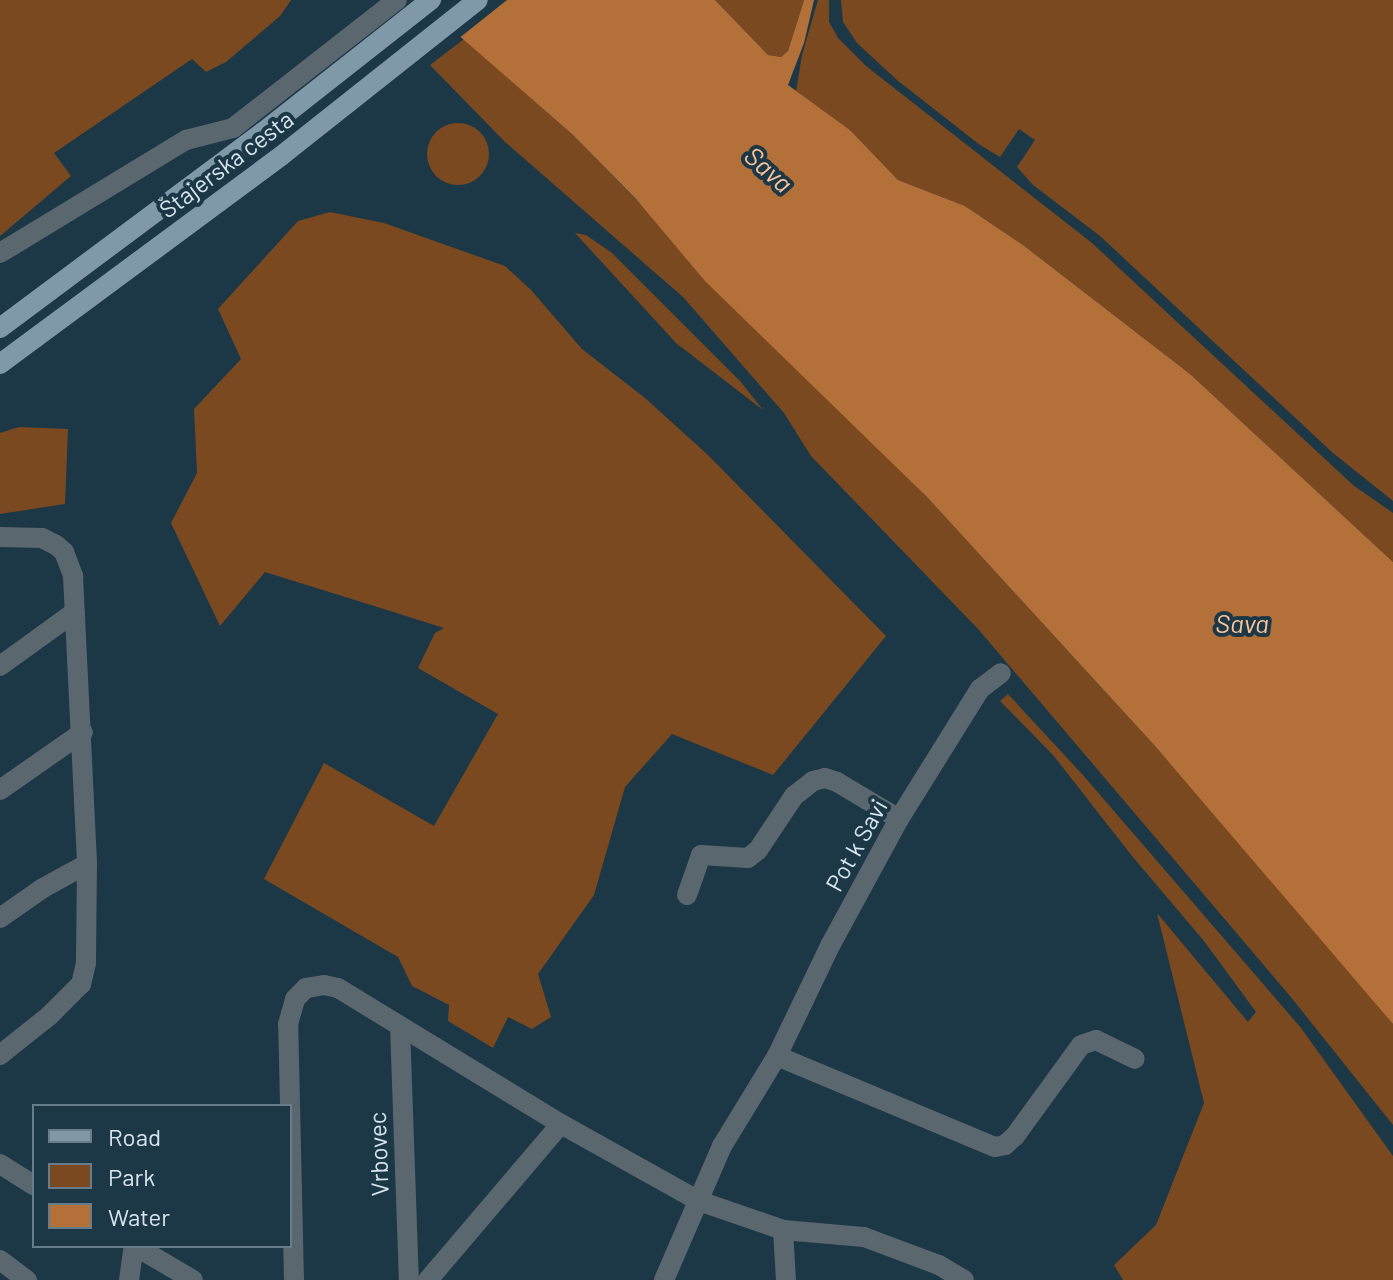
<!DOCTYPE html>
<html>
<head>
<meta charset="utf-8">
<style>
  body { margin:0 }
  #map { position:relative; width:1393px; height:1280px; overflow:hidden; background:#1c3746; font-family:Barlow,sans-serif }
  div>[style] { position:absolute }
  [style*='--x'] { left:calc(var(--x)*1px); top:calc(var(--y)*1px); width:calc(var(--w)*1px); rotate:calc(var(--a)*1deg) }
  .green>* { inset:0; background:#7a4920 }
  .round { border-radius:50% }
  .water>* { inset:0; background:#b47039 }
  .pier>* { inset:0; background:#1c3746 }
  .minor>* { height:20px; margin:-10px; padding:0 10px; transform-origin:10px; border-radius:10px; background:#5b676f }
  .major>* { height:20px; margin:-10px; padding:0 10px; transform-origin:10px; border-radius:10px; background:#8099a9 }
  span { translate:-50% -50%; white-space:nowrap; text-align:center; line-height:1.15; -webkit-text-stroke:8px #1c3746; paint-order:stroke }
  .street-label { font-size:24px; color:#d7e6f0 }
  .water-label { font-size:26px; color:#fbc399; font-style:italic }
  .legend { position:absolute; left:32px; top:1104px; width:260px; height:144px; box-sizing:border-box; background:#1c3746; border:2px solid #677d8a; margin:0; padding:10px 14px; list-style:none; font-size:24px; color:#d7e6f0 }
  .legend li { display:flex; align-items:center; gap:16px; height:40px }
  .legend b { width:40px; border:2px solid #677d8a }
</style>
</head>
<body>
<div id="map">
  <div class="green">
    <i style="clip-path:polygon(0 0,291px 0,280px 16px,226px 62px,206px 72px,192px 59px,54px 153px,71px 176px,0 236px)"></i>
    <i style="clip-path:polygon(715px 0,804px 0,788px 51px,781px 57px,768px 55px)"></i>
    <i style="clip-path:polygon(818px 0,829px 0,829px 22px,838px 38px,866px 66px,1092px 243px,1353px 485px,1393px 513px,1393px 562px,1190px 374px,1023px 245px,965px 206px,898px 180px,850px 130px,796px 91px,802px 55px)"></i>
    <i style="clip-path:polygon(841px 0,1393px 0,1393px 501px,1333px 453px,1100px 236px,1033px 185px,1017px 167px,1035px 140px,1019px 129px,1000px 157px,980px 145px,897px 80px,857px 43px,843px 22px)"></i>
    <i style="clip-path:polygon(464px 39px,572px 134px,927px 497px,1155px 746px,1358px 980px,1393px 1024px,1393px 1125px,1290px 996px,979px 630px,811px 456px,784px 413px,683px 297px,505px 142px,430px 65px)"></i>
    <i class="round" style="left:427px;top:123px;width:62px;height:62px"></i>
    <i style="clip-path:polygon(330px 212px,384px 223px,505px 266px,531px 290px,582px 349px,645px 398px,708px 455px,886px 636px,773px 775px,672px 734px,625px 787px,594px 895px,538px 974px,551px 1017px,532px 1029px,508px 1017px,493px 1048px,448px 1021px,449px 1005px,412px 986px,398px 957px,264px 879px,324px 763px,434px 826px,498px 714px,418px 668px,435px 633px,444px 628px,387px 610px,265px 572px,220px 626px,171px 523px,197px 473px,194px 409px,241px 359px,218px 309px,298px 221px)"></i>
    <i style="clip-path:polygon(575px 233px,586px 235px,612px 253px,741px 382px,763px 410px,676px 343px)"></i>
    <i style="clip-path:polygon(19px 427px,68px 429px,65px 504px,0 514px,0 433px)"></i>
    <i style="clip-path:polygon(1008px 694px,1082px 774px,1301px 1028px,1393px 1156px,1393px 1280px,1123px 1280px,1114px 1265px,1156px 1225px,1204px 1103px,1157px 913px,1248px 1022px,1256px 1012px,1204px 941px,1132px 856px,1053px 755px,1000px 701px)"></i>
  </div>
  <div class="water">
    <i style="clip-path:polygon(418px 0,715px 0,768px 55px,781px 57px,788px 51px,804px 0,814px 0,804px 43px,788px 85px,850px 130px,898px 180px,965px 206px,1023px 245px,1190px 374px,1393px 562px,1393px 1024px,1155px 746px,927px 497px,705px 281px,636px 199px,572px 134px)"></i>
  </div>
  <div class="pier">
    <i style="clip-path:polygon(414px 0,507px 0,458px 39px)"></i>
  </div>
  <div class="minor">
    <i style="--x:0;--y:253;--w:218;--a:-31.3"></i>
    <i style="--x:186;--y:140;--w:49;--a:-14.3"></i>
    <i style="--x:233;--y:128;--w:208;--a:-38"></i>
    <i style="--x:0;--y:537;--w:42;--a:1.4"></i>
    <i style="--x:42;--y:538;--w:16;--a:27"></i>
    <i style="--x:56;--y:545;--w:11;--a:41"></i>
    <i style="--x:64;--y:552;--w:26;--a:69"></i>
    <i style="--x:73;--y:576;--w:288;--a:87.2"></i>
    <i style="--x:87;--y:864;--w:99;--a:90.6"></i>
    <i style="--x:86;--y:963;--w:22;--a:103"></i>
    <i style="--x:81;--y:984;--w:45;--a:135"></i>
    <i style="--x:49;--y:1016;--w:63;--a:141.5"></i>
    <i style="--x:0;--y:666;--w:92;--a:-35.8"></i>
    <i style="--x:0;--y:790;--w:101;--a:-34.9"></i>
    <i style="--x:687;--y:895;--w:42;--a:-70.7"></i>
    <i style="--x:701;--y:855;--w:47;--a:3.7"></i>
    <i style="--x:748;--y:858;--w:13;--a:-39"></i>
    <i style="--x:758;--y:850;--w:65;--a:-56.3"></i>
    <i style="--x:794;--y:796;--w:24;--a:-38"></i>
    <i style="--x:813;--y:781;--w:12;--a:-14"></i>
    <i style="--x:825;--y:778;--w:13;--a:18"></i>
    <i style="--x:837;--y:782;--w:72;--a:30.8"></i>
    <i style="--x:0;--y:918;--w:52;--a:-34.9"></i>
    <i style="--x:43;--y:888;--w:50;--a:-28.6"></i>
    <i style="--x:400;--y:1026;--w:254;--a:88"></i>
    <i style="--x:777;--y:1056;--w:236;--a:22.7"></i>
    <i style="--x:995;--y:1147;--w:10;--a:-11"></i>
    <i style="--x:1005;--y:1145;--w:13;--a:-42"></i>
    <i style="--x:1015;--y:1136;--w:112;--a:-54"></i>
    <i style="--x:1081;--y:1045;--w:16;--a:-18"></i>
    <i style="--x:1096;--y:1040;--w:43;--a:26"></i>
    <i style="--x:0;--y:1164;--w:40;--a:32"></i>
    <i style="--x:783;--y:1230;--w:50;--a:86.6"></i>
    <i style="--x:135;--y:1246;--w:67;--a:30.4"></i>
    <i style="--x:0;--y:1260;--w:34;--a:37"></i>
    <i style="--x:129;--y:1280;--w:34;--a:-82"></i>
    <i style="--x:294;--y:1280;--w:256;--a:-91.3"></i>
    <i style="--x:288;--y:1024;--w:26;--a:-74"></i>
    <i style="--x:295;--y:999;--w:16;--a:-45"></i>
    <i style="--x:306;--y:988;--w:18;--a:-9"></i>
    <i style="--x:324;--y:985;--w:14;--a:12"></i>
    <i style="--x:338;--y:988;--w:261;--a:31.4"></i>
    <i style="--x:561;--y:1124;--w:158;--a:29.2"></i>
    <i style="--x:699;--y:1201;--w:89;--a:19"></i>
    <i style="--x:783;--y:1230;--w:81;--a:4.9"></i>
    <i style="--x:864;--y:1237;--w:80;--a:20.5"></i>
    <i style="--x:939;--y:1265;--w:29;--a:31"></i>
    <i style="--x:428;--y:1280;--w:205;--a:-49.6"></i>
    <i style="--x:664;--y:1280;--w:146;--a:-66.6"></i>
    <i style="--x:722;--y:1146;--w:105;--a:-58.6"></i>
    <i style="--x:777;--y:1056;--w:124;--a:-64.3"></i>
    <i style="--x:831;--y:944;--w:142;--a:-61.5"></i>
    <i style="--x:899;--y:819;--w:153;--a:-58.1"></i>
    <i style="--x:980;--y:689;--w:26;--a:-37"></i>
  </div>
  <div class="major">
    <i style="--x:0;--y:328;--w:328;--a:-36.7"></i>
    <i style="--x:263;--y:132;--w:214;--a:-38.2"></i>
    <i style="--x:0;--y:364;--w:350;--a:-36.5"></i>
    <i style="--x:281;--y:156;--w:251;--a:-38.4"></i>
  </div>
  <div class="street-label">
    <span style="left:226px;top:164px;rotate:-37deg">Štajerska cesta</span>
    <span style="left:856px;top:845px;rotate:-61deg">Pot k Savi</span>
    <span style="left:378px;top:1154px;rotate:-92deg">Vrbovec</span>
  </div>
  <div class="water-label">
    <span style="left:769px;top:169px;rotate:42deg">Sava</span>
    <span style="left:1242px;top:623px">Sava</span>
  </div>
  <ul class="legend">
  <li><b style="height:10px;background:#8099a9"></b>Road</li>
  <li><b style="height:22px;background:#7a4920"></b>Park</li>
  <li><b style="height:22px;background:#b47039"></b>Water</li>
  </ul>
</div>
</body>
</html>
